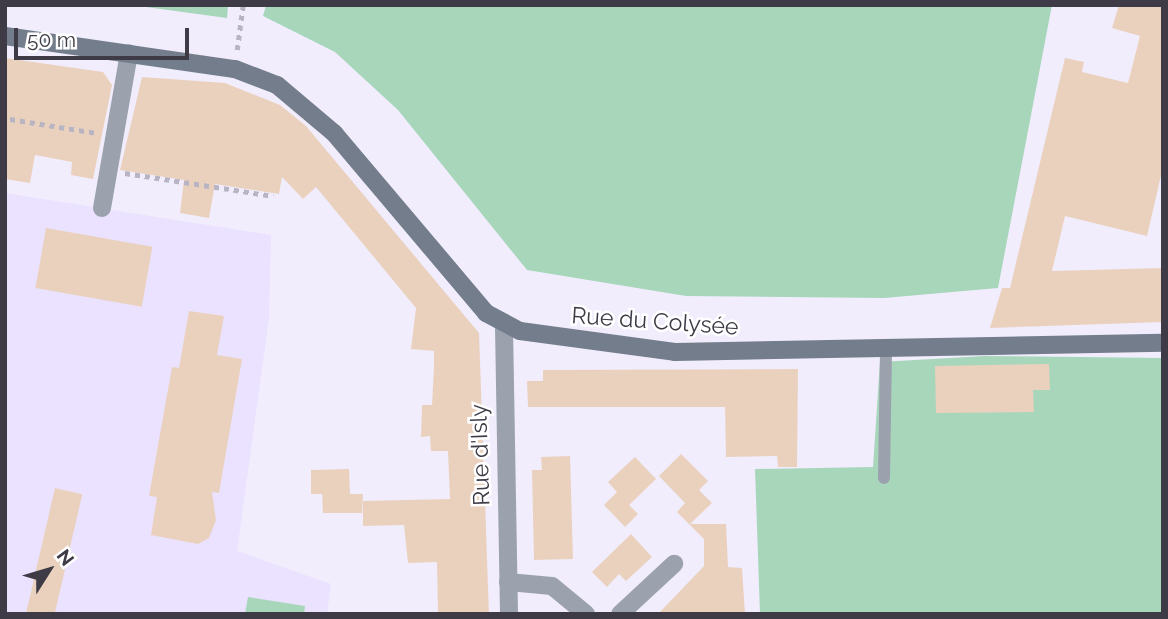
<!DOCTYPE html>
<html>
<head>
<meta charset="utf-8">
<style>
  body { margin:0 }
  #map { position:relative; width:1168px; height:619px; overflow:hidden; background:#f1edfd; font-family:Raleway,sans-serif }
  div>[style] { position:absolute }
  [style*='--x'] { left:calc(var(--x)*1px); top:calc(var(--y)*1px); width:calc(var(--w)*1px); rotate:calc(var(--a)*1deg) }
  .built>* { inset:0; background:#eae2fe }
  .green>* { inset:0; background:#a7d6bb }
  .building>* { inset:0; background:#ead1be; transform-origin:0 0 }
  .path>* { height:4.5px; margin-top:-2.25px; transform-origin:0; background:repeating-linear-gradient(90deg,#b8b4c3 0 5px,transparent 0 10px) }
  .lane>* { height:12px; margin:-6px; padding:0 6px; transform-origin:6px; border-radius:6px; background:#9ba2ad }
  .street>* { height:18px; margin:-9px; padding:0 9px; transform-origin:9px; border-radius:9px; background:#9ba2ad }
  .secondary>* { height:18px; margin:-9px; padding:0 9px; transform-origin:9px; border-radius:9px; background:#737d8c }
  span { translate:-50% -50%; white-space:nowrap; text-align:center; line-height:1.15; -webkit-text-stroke:5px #fff; paint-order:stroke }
  .street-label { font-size:23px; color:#3e3b46 }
  .frame { position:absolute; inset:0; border:7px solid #3e3b46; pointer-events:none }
  .north { position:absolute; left:14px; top:535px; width:70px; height:70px; -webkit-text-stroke:5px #fff; paint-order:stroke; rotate:53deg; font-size:19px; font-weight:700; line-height:28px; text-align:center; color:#3e3b46 }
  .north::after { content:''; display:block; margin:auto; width:24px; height:32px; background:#3e3b46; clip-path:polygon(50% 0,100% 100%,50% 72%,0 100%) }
  .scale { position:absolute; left:14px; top:28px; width:175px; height:32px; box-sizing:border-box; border:4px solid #3e3b46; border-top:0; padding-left:9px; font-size:21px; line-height:24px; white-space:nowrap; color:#3e3b46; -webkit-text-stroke:5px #fff; paint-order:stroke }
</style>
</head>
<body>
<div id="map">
  <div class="built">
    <i style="clip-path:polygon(5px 193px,271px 235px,269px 318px,237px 551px,331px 584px,327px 614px,5px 614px)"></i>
  </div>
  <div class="green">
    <i style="clip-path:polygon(131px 5px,228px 5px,227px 18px)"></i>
    <i style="clip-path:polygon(266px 5px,1052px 5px,998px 288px,884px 298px,686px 296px,527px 270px,398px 110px,335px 52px,263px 16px)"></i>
    <i style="clip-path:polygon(985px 356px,1163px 358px,1163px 614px,760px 614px,755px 469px,873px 467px,880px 362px)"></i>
    <i style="clip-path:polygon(248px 597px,305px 606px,304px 614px,245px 614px)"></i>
  </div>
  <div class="building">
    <i style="clip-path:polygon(1119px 5px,1163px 5px,1163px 167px,1147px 236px,1065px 216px,1052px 271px,1163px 268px,1163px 322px,990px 328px,1002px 288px,1010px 288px,1065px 58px,1084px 62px,1082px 72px,1128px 83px,1140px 36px,1112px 28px)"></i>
    <i style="clip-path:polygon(5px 58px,103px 72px,112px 85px,93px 179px,71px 175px,72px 162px,35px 155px,30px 183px,5px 179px)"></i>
    <i style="clip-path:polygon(142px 77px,225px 83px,280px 105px,306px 126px,479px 333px,489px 614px,438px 614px,437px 562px,408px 563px,404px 525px,363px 526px,363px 501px,450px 499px,448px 451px,431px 451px,430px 436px,421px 437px,422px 405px,432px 405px,434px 367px,434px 351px,411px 349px,416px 308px,316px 187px,303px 199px,282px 177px,279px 194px,215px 184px,209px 218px,180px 213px,184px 180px,120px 170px)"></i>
    <i style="left:46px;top:228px;width:108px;height:61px;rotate:10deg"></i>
    <i style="clip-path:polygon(189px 311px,224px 316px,217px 355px,242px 359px,219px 493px,212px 492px,216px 520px,209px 538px,198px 544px,151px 535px,157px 497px,149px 496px,172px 367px,179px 368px)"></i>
    <i style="clip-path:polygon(1049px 364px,1050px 390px,1033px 390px,1034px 412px,936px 413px,935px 366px)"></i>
    <i style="clip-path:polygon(798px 369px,797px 467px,778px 467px,777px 456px,726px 457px,725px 407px,528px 407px,527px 381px,543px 381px,543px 370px)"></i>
    <i style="clip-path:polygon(681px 454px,708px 481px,699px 490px,712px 503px,690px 524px,726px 524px,728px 567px,742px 568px,745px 614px,658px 614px,704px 566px,704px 539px,677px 512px,685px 503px,659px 476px)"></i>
    <i style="clip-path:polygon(570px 456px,573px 559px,534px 560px,532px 470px,542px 470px,541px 457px)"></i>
    <i style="clip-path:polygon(635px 457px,656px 479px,629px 505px,638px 514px,625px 527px,604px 505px,617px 492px,608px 482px)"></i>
    <i style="clip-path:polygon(349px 469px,350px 494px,363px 494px,362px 513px,323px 513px,322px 494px,311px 494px,311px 470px)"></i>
    <i style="left:55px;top:488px;width:28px;height:128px;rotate:13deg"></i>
    <i style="clip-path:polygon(631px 534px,652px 557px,626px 581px,619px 574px,607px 587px,592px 572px)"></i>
  </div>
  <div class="path">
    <i style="--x:237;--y:50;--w:45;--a:-82.4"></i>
    <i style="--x:10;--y:119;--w:87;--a:9.2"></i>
    <i style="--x:125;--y:173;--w:150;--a:8.8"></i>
  </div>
  <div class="lane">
    <i style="--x:884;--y:478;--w:129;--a:-89.1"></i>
  </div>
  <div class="street">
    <i style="--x:102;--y:208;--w:157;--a:-80.1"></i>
    <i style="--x:504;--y:327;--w:287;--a:89"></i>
    <i style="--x:508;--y:582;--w:44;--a:5.2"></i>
    <i style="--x:552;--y:586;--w:44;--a:39.5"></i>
    <i style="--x:620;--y:614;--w:74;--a:-42.8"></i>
  </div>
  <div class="secondary">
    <i style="--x:5;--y:36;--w:232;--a:8.2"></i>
    <i style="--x:235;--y:69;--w:45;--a:20.9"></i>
    <i style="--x:277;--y:85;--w:75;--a:40.1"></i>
    <i style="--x:334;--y:133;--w:236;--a:49.8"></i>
    <i style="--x:486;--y:313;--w:38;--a:28"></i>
    <i style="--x:520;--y:331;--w:156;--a:7.7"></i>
    <i style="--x:675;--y:352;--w:488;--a:-1.1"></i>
  </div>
  <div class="street-label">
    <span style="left:655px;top:321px;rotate:4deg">Rue du Colysée</span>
    <span style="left:480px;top:455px;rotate:-92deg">Rue d'Isly</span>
  </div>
  <div class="frame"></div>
  <div class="north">N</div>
  <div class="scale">50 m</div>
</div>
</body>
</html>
